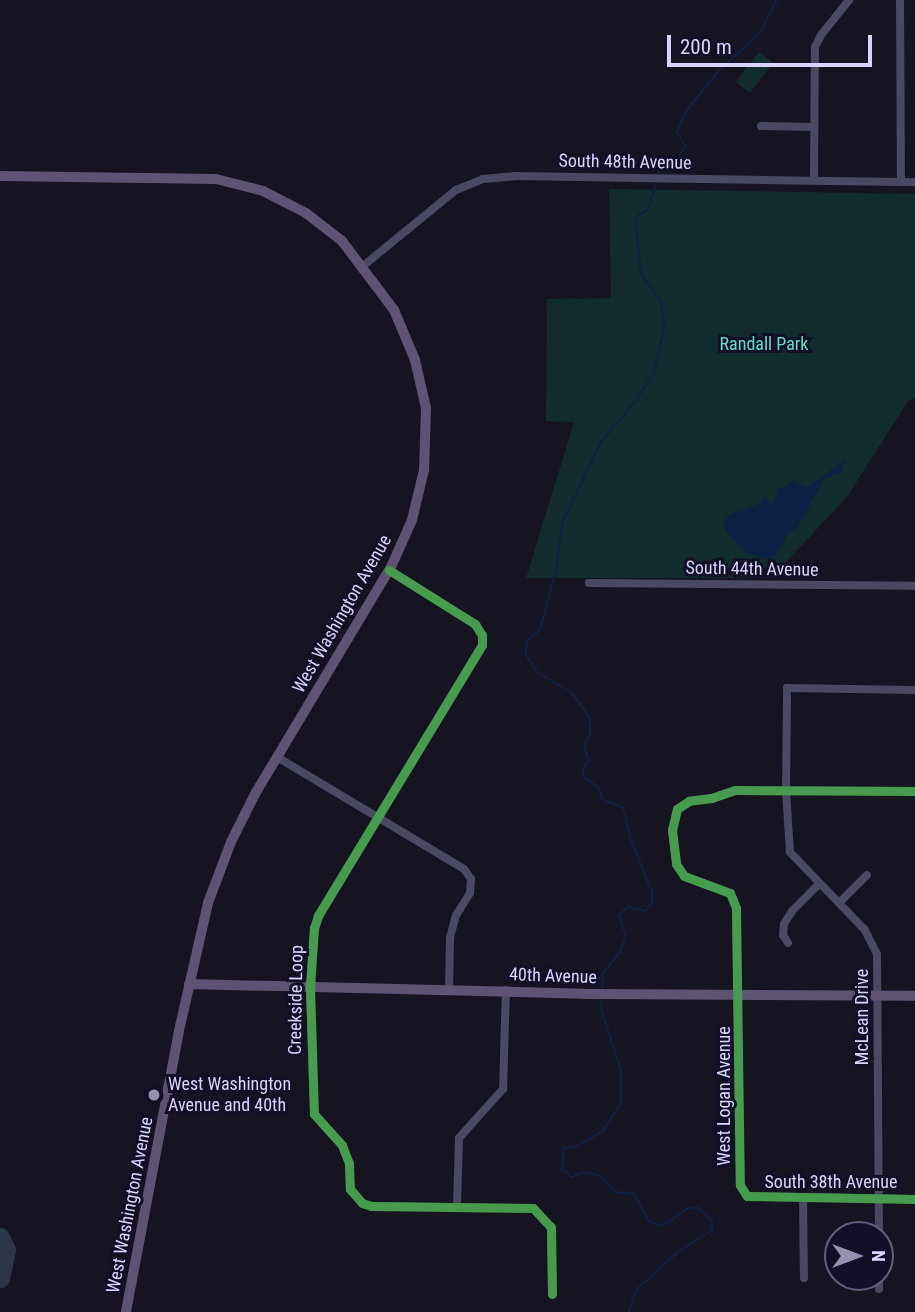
<!DOCTYPE html>
<html>
<head>
<meta charset="utf-8">
<style>
  body { margin:0 }
  #map { position:relative; width:915px; height:1312px; overflow:hidden; background:#161421; font-family:"Roboto Condensed",sans-serif }
  div>[style] { position:absolute }
  [style*='--x'] { left:calc(var(--x)*1px); top:calc(var(--y)*1px); width:calc(var(--w)*1px); rotate:calc(var(--a)*1deg) }
  .green>* { inset:0; background:#132c2d; transform-origin:0 0 }
  .water>* { inset:0; background:#0d2144 }
  .stream>* { height:2px; margin:-1px; padding:0 1px; transform-origin:1px; border-radius:1px; background:#0d2144 }
  .taxiway>* { height:19px; margin:-9.5px; padding:0 9.5px; transform-origin:9.5px; border-radius:9.5px; background:#2c3646 }
  .minor>* { height:8px; margin:-4px; padding:0 4px; transform-origin:4px; border-radius:4px; background:#4a4962 }
  .major>* { height:10px; margin:-5px; padding:0 5px; transform-origin:5px; border-radius:5px; background:#5e5373 }
  .cycleway>* { height:9px; margin:-4.5px; padding:0 4.5px; transform-origin:4.5px; border-radius:4.5px; background:#469c4c }
  .dots>* { width:19px; height:19px; translate:-50% -50%; box-sizing:border-box; border:4px solid #130f26; border-radius:50% }
  span { translate:-50% -50%; white-space:nowrap; text-align:center; line-height:1.15; -webkit-text-stroke:6px #130f26; paint-order:stroke }
  .street-label { font-size:18px; color:#d9d4ff }
  .park-label { font-size:18px; color:#5fe0c0 }
  .poi-label { font-size:18px; color:#d9d4ff }
  .left { translate:0 -50%; text-align:left }
  .north { position:absolute; left:824px; top:1221px; width:70px; height:70px; box-sizing:border-box; background:#130f26; border:2px solid #625e7d; border-radius:50%; rotate:90deg; font-size:19px; font-weight:700; line-height:28px; text-align:center; color:#d9d4ff }
  .north::after { content:''; display:block; margin:auto; width:24px; height:32px; background:#9591b1; clip-path:polygon(50% 0,100% 100%,50% 72%,0 100%) }
  .scale { position:absolute; left:667px; top:35px; width:205px; height:32px; box-sizing:border-box; border:4px solid #d9d4ff; border-top:0; padding-left:9px; font-size:21px; line-height:24px; white-space:nowrap; color:#d9d4ff; -webkit-text-stroke:5px #130f26; paint-order:stroke }
</style>
</head>
<body>
<div id="map">
  <div class="green">
    <i style="left:759px;top:52px;width:18px;height:38px;rotate:38deg"></i>
    <i style="clip-path:polygon(609px 189px,915px 194px,915px 398px,908px 401px,847px 497px,771px 578px,526px 578px,574px 422px,546px 421px,547px 299px,611px 298px)"></i>
  </div>
  <div class="water">
    <i style="clip-path:polygon(845px 460px,841px 473px,824px 479px,797px 528px,788px 533px,778px 552px,769px 560px,746px 553px,725px 530px,724px 522px,730px 514px,757px 505px,765px 497px,771px 503px,779px 495px,776px 490px,794px 481px,806px 488px)"></i>
  </div>
  <div class="stream">
    <i style="--x:659;--y:173;--w:11;--a:-80"></i>
    <i style="--x:661;--y:162;--w:16;--a:-11"></i>
    <i style="--x:677;--y:159;--w:15;--a:-58"></i>
    <i style="--x:685;--y:146;--w:16;--a:-120"></i>
    <i style="--x:677;--y:132;--w:23;--a:-67"></i>
    <i style="--x:686;--y:111;--w:50;--a:-50.6"></i>
    <i style="--x:718;--y:72;--w:59;--a:-43.6"></i>
    <i style="--x:761;--y:31;--w:35;--a:-63"></i>
    <i style="--x:602;--y:989;--w:16;--a:-86"></i>
    <i style="--x:603;--y:973;--w:27;--a:-51"></i>
    <i style="--x:620;--y:952;--w:16;--a:-68"></i>
    <i style="--x:626;--y:937;--w:23;--a:-108"></i>
    <i style="--x:619;--y:915;--w:12;--a:-42"></i>
    <i style="--x:628;--y:907;--w:18;--a:13"></i>
    <i style="--x:646;--y:911;--w:11;--a:-56"></i>
    <i style="--x:652;--y:902;--w:10;--a:-90"></i>
    <i style="--x:652;--y:892;--w:56;--a:-112"></i>
    <i style="--x:631;--y:840;--w:33;--a:-104"></i>
    <i style="--x:623;--y:808;--w:23;--a:-157"></i>
    <i style="--x:602;--y:799;--w:11;--a:-105"></i>
    <i style="--x:599;--y:788;--w:20;--a:-143"></i>
    <i style="--x:583;--y:776;--w:10;--a:-84"></i>
    <i style="--x:584;--y:766;--w:7;--a:-45"></i>
    <i style="--x:589;--y:761;--w:16;--a:-108"></i>
    <i style="--x:584;--y:746;--w:13;--a:-63"></i>
    <i style="--x:590;--y:734;--w:16;--a:-90"></i>
    <i style="--x:590;--y:718;--w:32;--a:-126"></i>
    <i style="--x:571;--y:692;--w:39;--a:-150"></i>
    <i style="--x:537;--y:672;--w:20;--a:-123"></i>
    <i style="--x:526;--y:655;--w:14;--a:-86"></i>
    <i style="--x:527;--y:641;--w:17;--a:-40"></i>
    <i style="--x:540;--y:630;--w:66;--a:-75.1"></i>
    <i style="--x:557;--y:566;--w:43;--a:-83.4"></i>
    <i style="--x:562;--y:523;--w:90;--a:-64.3"></i>
    <i style="--x:601;--y:442;--w:54;--a:-49.5"></i>
    <i style="--x:636;--y:401;--w:33;--a:-57"></i>
    <i style="--x:654;--y:373;--w:45;--a:-77.2"></i>
    <i style="--x:664;--y:329;--w:27;--a:-96"></i>
    <i style="--x:661;--y:302;--w:35;--a:-125"></i>
    <i style="--x:641;--y:273;--w:55;--a:-96.2"></i>
    <i style="--x:635;--y:218;--w:16;--a:-35"></i>
    <i style="--x:648;--y:209;--w:28;--a:-72"></i>
    <i style="--x:602;--y:998;--w:11;--a:95"></i>
    <i style="--x:601;--y:1009;--w:64;--a:71.8"></i>
    <i style="--x:621;--y:1070;--w:33;--a:90"></i>
    <i style="--x:621;--y:1103;--w:33;--a:123"></i>
    <i style="--x:603;--y:1131;--w:30;--a:150"></i>
    <i style="--x:577;--y:1146;--w:13;--a:171"></i>
    <i style="--x:564;--y:1148;--w:21;--a:95"></i>
    <i style="--x:562;--y:1169;--w:13;--a:39"></i>
    <i style="--x:572;--y:1177;--w:13;--a:-23"></i>
    <i style="--x:584;--y:1172;--w:14;--a:12"></i>
    <i style="--x:598;--y:1175;--w:25;--a:43"></i>
    <i style="--x:616;--y:1192;--w:18;--a:6"></i>
    <i style="--x:634;--y:1194;--w:31;--a:61"></i>
    <i style="--x:649;--y:1221;--w:14;--a:21"></i>
    <i style="--x:662;--y:1226;--w:30;--a:-34"></i>
    <i style="--x:687;--y:1209;--w:10;--a:-11"></i>
    <i style="--x:697;--y:1207;--w:21;--a:43"></i>
    <i style="--x:712;--y:1221;--w:9;--a:90"></i>
    <i style="--x:712;--y:1230;--w:40;--a:147.1"></i>
    <i style="--x:678;--y:1252;--w:57;--a:137.9"></i>
    <i style="--x:636;--y:1290;--w:23;--a:108"></i>
  </div>
  <div class="taxiway">
    <i style="--x:0;--y:1237;--w:14;--a:65"></i>
    <i style="--x:6;--y:1250;--w:29;--a:102"></i>
  </div>
  <div class="minor">
    <i style="--x:900;--y:0;--w:182;--a:89.7"></i>
    <i style="--x:761;--y:126;--w:53;--a:1.1"></i>
    <i style="--x:814;--y:180;--w:133;--a:-89.6"></i>
    <i style="--x:815;--y:47;--w:13;--a:-63"></i>
    <i style="--x:821;--y:35;--w:45;--a:-51.3"></i>
    <i style="--x:363;--y:266;--w:120;--a:-39.3"></i>
    <i style="--x:456;--y:190;--w:29;--a:-22"></i>
    <i style="--x:483;--y:179;--w:32;--a:-5"></i>
    <i style="--x:515;--y:176;--w:400;--a:0.9"></i>
    <i style="--x:389;--y:570;--w:102;--a:32.1"></i>
    <i style="--x:475;--y:624;--w:13;--a:58"></i>
    <i style="--x:482;--y:635;--w:10;--a:90"></i>
    <i style="--x:482;--y:645;--w:317;--a:121.2"></i>
    <i style="--x:318;--y:916;--w:13;--a:108"></i>
    <i style="--x:314;--y:928;--w:59;--a:93.9"></i>
    <i style="--x:310;--y:987;--w:127;--a:88.2"></i>
    <i style="--x:314;--y:1114;--w:42;--a:47.9"></i>
    <i style="--x:342;--y:1145;--w:19;--a:69"></i>
    <i style="--x:349;--y:1163;--w:26;--a:88"></i>
    <i style="--x:350;--y:1189;--w:18;--a:49"></i>
    <i style="--x:362;--y:1203;--w:9;--a:18"></i>
    <i style="--x:371;--y:1206;--w:162;--a:0.7"></i>
    <i style="--x:533;--y:1208;--w:26;--a:47"></i>
    <i style="--x:551;--y:1227;--w:67;--a:89.1"></i>
    <i style="--x:589;--y:583;--w:326;--a:0.5"></i>
    <i style="--x:277;--y:757;--w:218;--a:30.9"></i>
    <i style="--x:464;--y:869;--w:12;--a:55"></i>
    <i style="--x:471;--y:879;--w:14;--a:94"></i>
    <i style="--x:470;--y:893;--w:26;--a:122"></i>
    <i style="--x:456;--y:915;--w:23;--a:105"></i>
    <i style="--x:450;--y:937;--w:52;--a:91.1"></i>
    <i style="--x:915;--y:791;--w:180;--a:-179.7"></i>
    <i style="--x:735;--y:790;--w:24;--a:161"></i>
    <i style="--x:712;--y:798;--w:23;--a:173"></i>
    <i style="--x:689;--y:801;--w:14;--a:146"></i>
    <i style="--x:677;--y:809;--w:22;--a:103"></i>
    <i style="--x:672;--y:830;--w:34;--a:83"></i>
    <i style="--x:676;--y:864;--w:14;--a:56"></i>
    <i style="--x:684;--y:876;--w:49;--a:20.3"></i>
    <i style="--x:730;--y:893;--w:16;--a:68"></i>
    <i style="--x:736;--y:908;--w:277;--a:89.2"></i>
    <i style="--x:740;--y:1185;--w:13;--a:58"></i>
    <i style="--x:747;--y:1196;--w:168;--a:1"></i>
    <i style="--x:840;--y:902;--w:38;--a:-45"></i>
    <i style="--x:788;--y:943;--w:9;--a:-122"></i>
    <i style="--x:783;--y:935;--w:11;--a:-85"></i>
    <i style="--x:784;--y:924;--w:15;--a:-58"></i>
    <i style="--x:792;--y:911;--w:38;--a:-45"></i>
    <i style="--x:803;--y:1198;--w:80;--a:89.3"></i>
    <i style="--x:457;--y:1205;--w:67;--a:-88.3"></i>
    <i style="--x:459;--y:1138;--w:66;--a:-48.1"></i>
    <i style="--x:503;--y:1089;--w:99;--a:-88.3"></i>
    <i style="--x:879;--y:1235;--w:281;--a:-90.4"></i>
    <i style="--x:877;--y:954;--w:28;--a:-117"></i>
    <i style="--x:864;--y:929;--w:107;--a:-133.9"></i>
    <i style="--x:790;--y:852;--w:61;--a:-93.8"></i>
    <i style="--x:786;--y:791;--w:103;--a:-89.4"></i>
    <i style="--x:787;--y:688;--w:128;--a:0.9"></i>
    <i style="--x:879;--y:1277;--w:12;--a:90"></i>
  </div>
  <div class="major">
    <i style="--x:0;--y:176;--w:216;--a:0.8"></i>
    <i style="--x:216;--y:179;--w:49;--a:14.3"></i>
    <i style="--x:263;--y:191;--w:48;--a:27.1"></i>
    <i style="--x:306;--y:213;--w:46;--a:37.9"></i>
    <i style="--x:342;--y:241;--w:86;--a:53"></i>
    <i style="--x:394;--y:310;--w:54;--a:67.2"></i>
    <i style="--x:415;--y:360;--w:49;--a:77.1"></i>
    <i style="--x:426;--y:408;--w:62;--a:91.8"></i>
    <i style="--x:424;--y:470;--w:51;--a:103.5"></i>
    <i style="--x:412;--y:520;--w:49;--a:114"></i>
    <i style="--x:392;--y:565;--w:265;--a:120.9"></i>
    <i style="--x:256;--y:792;--w:56;--a:116.6"></i>
    <i style="--x:231;--y:842;--w:65;--a:110.7"></i>
    <i style="--x:208;--y:903;--w:131;--a:102.8"></i>
    <i style="--x:179;--y:1031;--w:286;--a:100.7"></i>
    <i style="--x:189;--y:984;--w:396;--a:1.4"></i>
    <i style="--x:585;--y:994;--w:330;--a:0.3"></i>
  </div>
  <div class="cycleway">
    <i style="--x:389;--y:570;--w:102;--a:32.1"></i>
    <i style="--x:475;--y:624;--w:13;--a:58"></i>
    <i style="--x:482;--y:635;--w:10;--a:90"></i>
    <i style="--x:482;--y:645;--w:317;--a:121.2"></i>
    <i style="--x:318;--y:916;--w:13;--a:108"></i>
    <i style="--x:314;--y:928;--w:59;--a:93.9"></i>
    <i style="--x:310;--y:987;--w:127;--a:88.2"></i>
    <i style="--x:314;--y:1114;--w:42;--a:47.9"></i>
    <i style="--x:342;--y:1145;--w:19;--a:69"></i>
    <i style="--x:349;--y:1163;--w:26;--a:88"></i>
    <i style="--x:350;--y:1189;--w:18;--a:49"></i>
    <i style="--x:362;--y:1203;--w:9;--a:18"></i>
    <i style="--x:371;--y:1206;--w:162;--a:0.7"></i>
    <i style="--x:533;--y:1208;--w:26;--a:47"></i>
    <i style="--x:551;--y:1227;--w:67;--a:89.1"></i>
    <i style="--x:915;--y:791;--w:180;--a:-179.7"></i>
    <i style="--x:735;--y:790;--w:24;--a:161"></i>
    <i style="--x:712;--y:798;--w:23;--a:173"></i>
    <i style="--x:689;--y:801;--w:14;--a:146"></i>
    <i style="--x:677;--y:809;--w:22;--a:103"></i>
    <i style="--x:672;--y:830;--w:34;--a:83"></i>
    <i style="--x:676;--y:864;--w:14;--a:56"></i>
    <i style="--x:684;--y:876;--w:49;--a:20.3"></i>
    <i style="--x:730;--y:893;--w:16;--a:68"></i>
    <i style="--x:736;--y:908;--w:277;--a:89.2"></i>
    <i style="--x:740;--y:1185;--w:13;--a:58"></i>
    <i style="--x:747;--y:1196;--w:168;--a:1"></i>
  </div>
  <div class="dots">
    <i style="left:154px;top:1095px;background:#9591b1"></i>
  </div>
  <div class="street-label">
    <span style="left:625px;top:162px;rotate:1deg">South 48th Avenue</span>
    <span style="left:752px;top:569px;rotate:1deg">South 44th Avenue</span>
    <span style="left:342px;top:614px;rotate:-60deg">West Washington Avenue</span>
    <span style="left:553px;top:976px;rotate:2deg">40th Avenue</span>
    <span style="left:296px;top:1000px;rotate:-89deg">Creekside Loop</span>
    <span style="left:862px;top:1017px;rotate:-90deg">McLean Drive</span>
    <span style="left:724px;top:1096px;rotate:-90deg">West Logan Avenue</span>
    <span style="left:831px;top:1182px">South 38th Avenue</span>
    <span style="left:130px;top:1205px;rotate:-79deg">West Washington Avenue</span>
  </div>
  <div class="park-label">
    <span style="left:764px;top:344px">Randall Park</span>
  </div>
  <div class="poi-label">
    <span class="left" style="left:168px;top:1095px">West Washington<br>Avenue and 40th</span>
  </div>
  <div class="north">N</div>
  <div class="scale">200 m</div>
</div>
</body>
</html>
